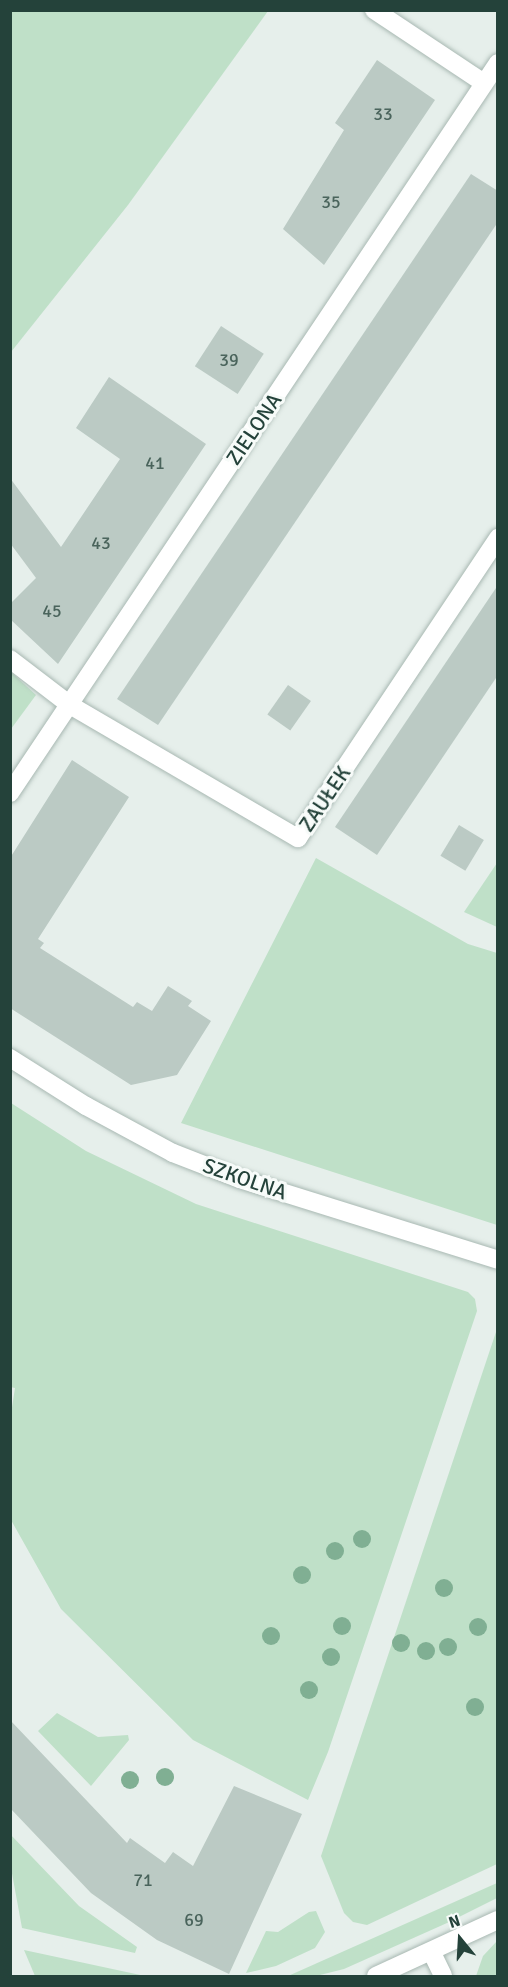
<!DOCTYPE html>
<html>
<head>
<meta charset="utf-8">
<style>
  body { margin:0 }
  #map { position:relative; width:508px; height:1987px; overflow:hidden; background:#e6efeb; font-family:Signika,sans-serif }
  div>[style] { position:absolute }
  [style*='--x'] { left:calc(var(--x)*1px); top:calc(var(--y)*1px); width:calc(var(--w)*1px); rotate:calc(var(--a)*1deg) }
  .green>* { inset:0; background:#bfe0c8 }
  .building>* { inset:0; background:#bbcac4; transform-origin:0 0 }
  .roads { filter:drop-shadow(0 0 2px #a8b8b2) drop-shadow(0 0 2px #a8b8b2) }
  .lane>* { height:18px; margin:-9px; padding:0 9px; transform-origin:9px; border-radius:9px; background:#fff }
  .street>* { height:18px; margin:-9px; padding:0 9px; transform-origin:9px; border-radius:9px; background:#fff }
  .secondary>* { height:18px; margin:-9px; padding:0 9px; transform-origin:9px; border-radius:9px; background:#fff }
  .trees>* { width:18px; height:18px; margin:-9px; border-radius:50%; background:#80af93 }
  span { translate:-50% -50%; white-space:nowrap; text-align:center; line-height:1.15; -webkit-text-stroke:6px #f7fbf9; paint-order:stroke }
  .number-label { font-size:18px; color:#4a645c }
  .number-label span { -webkit-text-stroke-width:0 }
  .street-label { font-size:21px; color:#24423a }
  .frame { position:absolute; inset:0; border:12px solid #24423a; pointer-events:none }
  .north { position:absolute; left:430px; top:1909px; width:60px; height:60px; -webkit-text-stroke:4px #f7fbf9; paint-order:stroke; rotate:342deg; font-size:16px; font-weight:700; line-height:24px; text-align:center; color:#24423a }
  .north::after { content:''; display:block; margin:auto; width:21px; height:27px; background:#24423a; clip-path:polygon(50% 0,100% 100%,50% 72%,0 100%) }
</style>
</head>
<body>
<div id="map">
  <div class="green">
    <i style="clip-path:polygon(11px 10px,268px 11px,128px 205px,11px 352px)"></i>
    <i style="clip-path:polygon(11px 672px,36px 695px,11px 729px)"></i>
    <i style="clip-path:polygon(316px 858px,468px 944px,497px 953px,497px 1225px,181px 1123px)"></i>
    <i style="clip-path:polygon(497px 863px,497px 927px,464px 912px)"></i>
    <i style="clip-path:polygon(11px 1103px,86px 1151px,196px 1204px,468px 1292px,475px 1299px,477px 1311px,328px 1752px,308px 1800px,193px 1740px,61px 1609px,11px 1520px,10px 1420px,15px 1388px,10px 1387px)"></i>
    <i style="clip-path:polygon(497px 1329px,497px 1864px,367px 1925px,353px 1922px,344px 1913px,321px 1856px)"></i>
    <i style="clip-path:polygon(57px 1713px,98px 1737px,128px 1735px,129px 1740px,91px 1786px,38px 1731px)"></i>
    <i style="clip-path:polygon(10px 1834px,79px 1906px,137px 1947px,135px 1953px,22px 1928px,11px 1868px)"></i>
    <i style="clip-path:polygon(497px 1883px,497px 1898px,447px 1923px,344px 1969px,316px 1976px,288px 1976px)"></i>
    <i style="clip-path:polygon(316px 1911px,325px 1932px,315px 1948px,276px 1966px,246px 1973px,266px 1931px,278px 1932px,309px 1912px)"></i>
    <i style="clip-path:polygon(497px 1941px,497px 1976px,476px 1976px,483px 1956px)"></i>
    <i style="clip-path:polygon(24px 1950px,145px 1976px,35px 1976px)"></i>
  </div>
  <div class="building">
    <i style="clip-path:polygon(377px 60px,435px 100px,324px 265px,283px 229px,344px 130px,335px 123px)"></i>
    <i style="clip-path:polygon(471px 174px,498px 191px,498px 222px,158px 725px,117px 699px)"></i>
    <i style="left:221px;top:326px;width:51px;height:48px;rotate:33deg"></i>
    <i style="clip-path:polygon(109px 377px,206px 444px,58px 664px,10px 619px,10px 604px,36px 578px,10px 543px,10px 478px,61px 547px,120px 459px,76px 428px)"></i>
    <i style="clip-path:polygon(498px 585px,498px 675px,377px 855px,335px 827px)"></i>
    <i style="left:288px;top:685px;width:28px;height:36px;rotate:35deg"></i>
    <i style="clip-path:polygon(72px 760px,129px 797px,38px 939px,44px 943px,40px 948px,133px 1007px,137px 1002px,152px 1011px,168px 986px,192px 1001px,188px 1006px,211px 1021px,177px 1075px,131px 1085px,10px 1008px,10px 858px)"></i>
    <i style="left:459px;top:825px;width:29px;height:36px;rotate:31deg"></i>
    <i style="clip-path:polygon(10px 1720px,127px 1843px,130px 1838px,165px 1863px,173px 1852px,193px 1866px,234px 1786px,302px 1814px,229px 1974px,157px 1940px,91px 1893px,10px 1808px)"></i>
  </div>
  <div class="roads">
    <div class="lane">
      <i style="--x:10;--y:659;--w:76;--a:37.5"></i>
    </div>
    <div class="street">
      <i style="--x:374;--y:10;--w:132;--a:33.6"></i>
      <i style="--x:70;--y:705;--w:264;--a:30.3"></i>
      <i style="--x:298;--y:838;--w:361;--a:-56.3"></i>
      <i style="--x:10;--y:793;--w:878;--a:-56.24"></i>
      <i style="--x:10;--y:1058;--w:90;--a:32.3"></i>
      <i style="--x:86;--y:1106;--w:99;--a:28.4"></i>
      <i style="--x:173;--y:1153;--w:72;--a:21.2"></i>
      <i style="--x:240;--y:1179;--w:270;--a:17.4"></i>
      <i style="--x:432;--y:1953;--w:25;--a:64"></i>
    </div>
    <div class="secondary">
      <i style="--x:376;--y:1976;--w:134;--a:-24.7"></i>
    </div>
  </div>
  <div class="trees">
    <i style="left:362px;top:1539px"></i>
    <i style="left:335px;top:1551px"></i>
    <i style="left:302px;top:1575px"></i>
    <i style="left:444px;top:1588px"></i>
    <i style="left:342px;top:1626px"></i>
    <i style="left:478px;top:1627px"></i>
    <i style="left:271px;top:1636px"></i>
    <i style="left:401px;top:1643px"></i>
    <i style="left:448px;top:1647px"></i>
    <i style="left:426px;top:1651px"></i>
    <i style="left:331px;top:1657px"></i>
    <i style="left:309px;top:1690px"></i>
    <i style="left:475px;top:1707px"></i>
    <i style="left:165px;top:1777px"></i>
    <i style="left:130px;top:1780px"></i>
  </div>
  <div class="number-label">
    <span style="left:383px;top:114px">33</span>
    <span style="left:331px;top:202px">35</span>
    <span style="left:229px;top:360px">39</span>
    <span style="left:155px;top:463px">41</span>
    <span style="left:101px;top:543px">43</span>
    <span style="left:52px;top:611px">45</span>
    <span style="left:143px;top:1880px">71</span>
    <span style="left:194px;top:1920px">69</span>
  </div>
  <div class="street-label">
    <span style="left:254px;top:429px;rotate:-56deg">ZIELONA</span>
    <span style="left:325px;top:799px;rotate:-56deg">ZAUŁEK</span>
    <span style="left:245px;top:1179px;rotate:19deg">SZKOLNA</span>
  </div>
  <div class="frame"></div>
  <div class="north">N</div>
</div>
</body>
</html>
